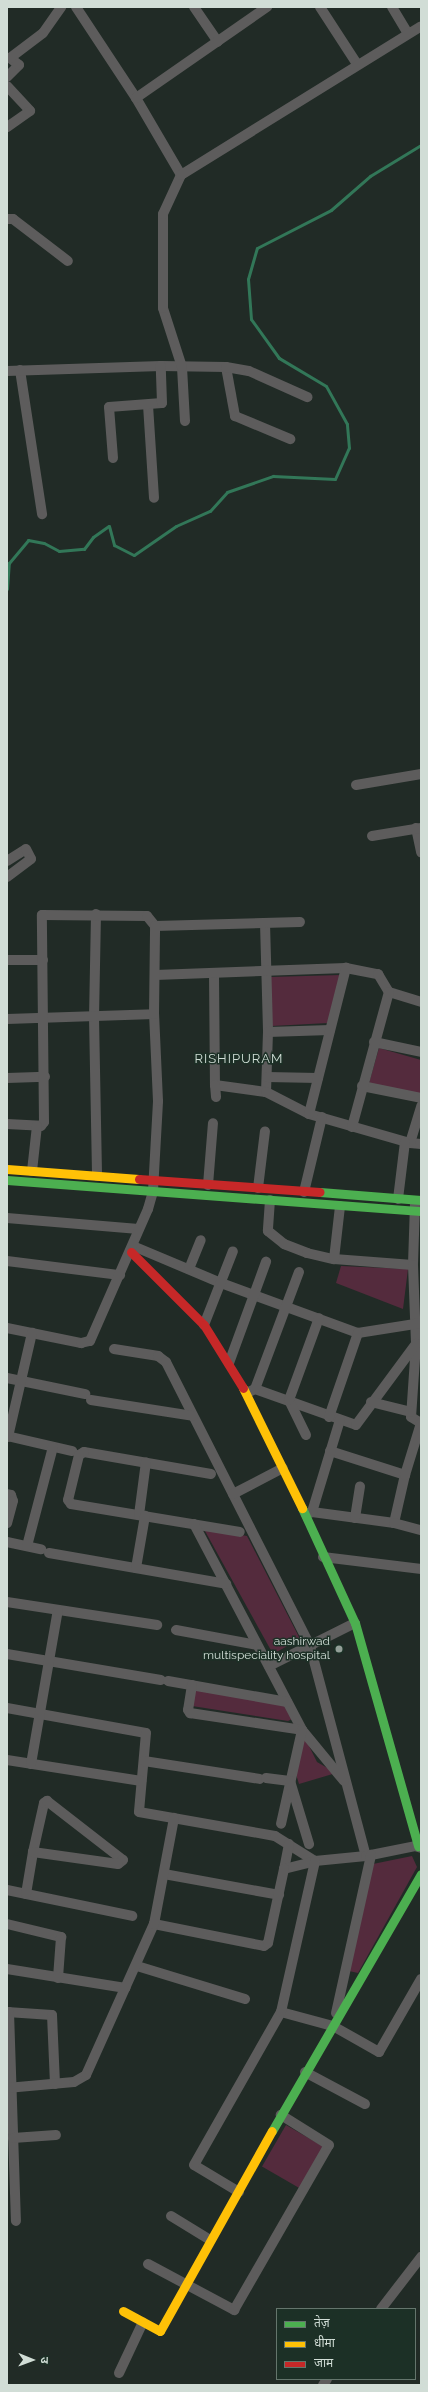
<!DOCTYPE html>
<html>
<head>
<meta charset="utf-8">
<style>
  body { margin:0 }
  #map { position:relative; width:428px; height:2392px; overflow:hidden; background:#212b26; font-family:Raleway,"Noto Sans Devanagari",sans-serif }
  div>[style] { position:absolute }
  [style*='--x'] { left:calc(var(--x)*1px); top:calc(var(--y)*1px); width:calc(var(--w)*1px); rotate:calc(var(--a)*1deg) }
  .green>* { inset:0; background:#542b3d; transform-origin:0 0 }
  .stream>* { height:3px; margin:-1.5px; padding:0 1.5px; transform-origin:1.5px; border-radius:1.5px; background:#327758 }
  .street>* { height:10px; margin:-5px; padding:0 5px; transform-origin:5px; border-radius:5px; background:#5d5c5c }
  .fast>* { height:9px; margin:-4.5px; padding:0 4.5px; transform-origin:4.5px; border-radius:4.5px; background:#4caf50 }
  .slow>* { height:9px; margin:-4.5px; padding:0 4.5px; transform-origin:4.5px; border-radius:4.5px; background:#ffc107 }
  .jam>* { height:9px; margin:-4.5px; padding:0 4.5px; transform-origin:4.5px; border-radius:4.5px; background:#c62828 }
  .dots>* { width:11px; height:11px; translate:-50% -50%; box-sizing:border-box; border:2px solid #1c3026; border-radius:50% }
  span { translate:-50% -50%; white-space:nowrap; text-align:center; line-height:1.15; -webkit-text-stroke:3px #1c3026; paint-order:stroke }
  .poi-label { font-size:12px; color:#d1ddd6 }
  .right { translate:-100% -50%; text-align:right }
  .neighbourhood-label { font-size:13px; color:#d1ddd6; letter-spacing:1px }
  .frame { position:absolute; inset:0; border:8px solid #d1ddd6; pointer-events:none }
  .legend { position:absolute; left:276px; top:2308px; width:140px; height:72px; box-sizing:border-box; background:#1c3026; border:1px solid #64756c; margin:0; padding:5px 7px; list-style:none; font-size:12px; color:#d1ddd6 }
  .legend li { display:flex; align-items:center; gap:8px; height:20px }
  .legend b { width:20px; border:1px solid #64756c }
  .north { position:absolute; left:12px; top:2340px; width:40px; height:40px; -webkit-text-stroke:3px #1c3026; paint-order:stroke; rotate:91deg; font-size:11px; font-weight:700; line-height:16px; text-align:center; color:#d1ddd6 }
  .north::after { content:''; display:block; margin:auto; width:14px; height:18px; background:#d1ddd6; clip-path:polygon(50% 0,100% 100%,50% 72%,0 100%) }
</style>
</head>
<body>
<div id="map">
  <div class="green">
    <i style="clip-path:polygon(341px 975px,328px 1023px,272px 1026px,270px 977px)"></i>
    <i style="clip-path:polygon(379px 1048px,421px 1060px,421px 1095px,369px 1083px)"></i>
    <i style="clip-path:polygon(341px 1266px,408px 1269px,403px 1309px,336px 1283px)"></i>
    <i style="clip-path:polygon(207px 1529px,247px 1536px,300px 1639px,273px 1654px,205px 1531px)"></i>
    <i style="clip-path:polygon(197px 1684px,283px 1697px,294px 1718px,288px 1721px,192px 1706px)"></i>
    <i style="clip-path:polygon(304px 1736px,317px 1762px,336px 1773px,299px 1784px,295px 1771px)"></i>
    <i style="clip-path:polygon(412px 1856px,417px 1867px,358px 1973px,349px 1971px,368px 1865px)"></i>
    <i style="left:286px;top:2125px;width:43px;height:48px;rotate:30deg"></i>
  </div>
  <div class="stream">
    <i style="--x:7;--y:589;--w:26;--a:-86"></i>
    <i style="--x:9;--y:563;--w:30;--a:-50"></i>
    <i style="--x:28;--y:540;--w:16;--a:11"></i>
    <i style="--x:44;--y:543;--w:17;--a:28"></i>
    <i style="--x:59;--y:551;--w:25;--a:-5"></i>
    <i style="--x:84;--y:549;--w:15;--a:-53"></i>
    <i style="--x:93;--y:537;--w:19;--a:-35"></i>
    <i style="--x:109;--y:526;--w:20;--a:75"></i>
    <i style="--x:114;--y:545;--w:22;--a:27"></i>
    <i style="--x:134;--y:555;--w:51;--a:-34.6"></i>
    <i style="--x:176;--y:526;--w:37;--a:-24"></i>
    <i style="--x:210;--y:511;--w:25;--a:-48"></i>
    <i style="--x:227;--y:492;--w:49;--a:-19.2"></i>
    <i style="--x:273;--y:476;--w:62;--a:2.8"></i>
    <i style="--x:335;--y:479;--w:34;--a:-66"></i>
    <i style="--x:349;--y:448;--w:24;--a:-95"></i>
    <i style="--x:347;--y:424;--w:43;--a:-118.9"></i>
    <i style="--x:326;--y:386;--w:55;--a:-149.2"></i>
    <i style="--x:279;--y:358;--w:48;--a:-125.7"></i>
    <i style="--x:251;--y:319;--w:40;--a:-94.3"></i>
    <i style="--x:248;--y:279;--w:32;--a:-74"></i>
    <i style="--x:257;--y:248;--w:83;--a:-27.2"></i>
    <i style="--x:331;--y:210;--w:52;--a:-41.1"></i>
    <i style="--x:370;--y:176;--w:60;--a:-31.3"></i>
  </div>
  <div class="street">
    <i style="--x:76;--y:7;--w:109;--a:56.6"></i>
    <i style="--x:136;--y:98;--w:89;--a:59.7"></i>
    <i style="--x:194;--y:7;--w:42;--a:55.6"></i>
    <i style="--x:320;--y:7;--w:68;--a:57"></i>
    <i style="--x:392;--y:7;--w:31;--a:59"></i>
    <i style="--x:7;--y:77;--w:17;--a:-45"></i>
    <i style="--x:19;--y:65;--w:11;--a:-142"></i>
    <i style="--x:10;--y:58;--w:41;--a:-37.1"></i>
    <i style="--x:43;--y:33;--w:32;--a:-55"></i>
    <i style="--x:7;--y:86;--w:34;--a:47"></i>
    <i style="--x:30;--y:111;--w:28;--a:145"></i>
    <i style="--x:136;--y:98;--w:160;--a:-34.8"></i>
    <i style="--x:7;--y:219;--w:6;--a:0"></i>
    <i style="--x:13;--y:219;--w:69;--a:37.4"></i>
    <i style="--x:226;--y:367;--w:50;--a:79.6"></i>
    <i style="--x:235;--y:416;--w:60;--a:22.7"></i>
    <i style="--x:20;--y:370;--w:146;--a:81.3"></i>
    <i style="--x:7;--y:371;--w:154;--a:-1.9"></i>
    <i style="--x:161;--y:366;--w:65;--a:0.9"></i>
    <i style="--x:226;--y:367;--w:23;--a:10"></i>
    <i style="--x:249;--y:371;--w:64;--a:24.1"></i>
    <i style="--x:148;--y:405;--w:93;--a:86.3"></i>
    <i style="--x:185;--y:421;--w:54;--a:-93.2"></i>
    <i style="--x:182;--y:367;--w:62;--a:-107.9"></i>
    <i style="--x:163;--y:308;--w:94;--a:-90"></i>
    <i style="--x:163;--y:214;--w:43;--a:-65.2"></i>
    <i style="--x:181;--y:175;--w:282;--a:-31.8"></i>
    <i style="--x:113;--y:458;--w:51;--a:-94.5"></i>
    <i style="--x:109;--y:407;--w:53;--a:-4.3"></i>
    <i style="--x:162;--y:403;--w:37;--a:-92"></i>
    <i style="--x:356;--y:785;--w:66;--a:-9.6"></i>
    <i style="--x:416;--y:828;--w:25;--a:78"></i>
    <i style="--x:372;--y:836;--w:50;--a:-9.3"></i>
    <i style="--x:7;--y:861;--w:22;--a:-32"></i>
    <i style="--x:26;--y:849;--w:11;--a:63"></i>
    <i style="--x:31;--y:859;--w:30;--a:143"></i>
    <i style="--x:96;--y:914;--w:103;--a:91.1"></i>
    <i style="--x:94;--y:1017;--w:159;--a:88.9"></i>
    <i style="--x:265;--y:923;--w:109;--a:88.4"></i>
    <i style="--x:268;--y:1032;--w:60;--a:91.9"></i>
    <i style="--x:7;--y:960;--w:36;--a:0"></i>
    <i style="--x:214;--y:974;--w:111;--a:89.5"></i>
    <i style="--x:215;--y:1085;--w:51;--a:7.8"></i>
    <i style="--x:266;--y:1092;--w:48;--a:27.1"></i>
    <i style="--x:309;--y:1114;--w:105;--a:16"></i>
    <i style="--x:410;--y:1143;--w:11;--a:5"></i>
    <i style="--x:155;--y:975;--w:191;--a:-2.1"></i>
    <i style="--x:346;--y:968;--w:33;--a:11"></i>
    <i style="--x:378;--y:974;--w:21;--a:59"></i>
    <i style="--x:389;--y:992;--w:34;--a:17"></i>
    <i style="--x:7;--y:1019;--w:147;--a:-1.9"></i>
    <i style="--x:268;--y:1032;--w:62;--a:-1.8"></i>
    <i style="--x:374;--y:1042;--w:48;--a:12"></i>
    <i style="--x:267;--y:1077;--w:51;--a:1.1"></i>
    <i style="--x:7;--y:1078;--w:38;--a:-2"></i>
    <i style="--x:215;--y:1085;--w:12;--a:85"></i>
    <i style="--x:362;--y:1086;--w:60;--a:11.5"></i>
    <i style="--x:309;--y:1114;--w:151;--a:-75.8"></i>
    <i style="--x:7;--y:1124;--w:34;--a:3"></i>
    <i style="--x:41;--y:1126;--w:5;--a:-53"></i>
    <i style="--x:44;--y:1122;--w:207;--a:-90.6"></i>
    <i style="--x:42;--y:915;--w:105;--a:0.5"></i>
    <i style="--x:147;--y:916;--w:13;--a:51"></i>
    <i style="--x:155;--y:926;--w:145;--a:-1.6"></i>
    <i style="--x:352;--y:1127;--w:140;--a:-74.7"></i>
    <i style="--x:410;--y:1143;--w:39;--a:-73"></i>
    <i style="--x:32;--y:1171;--w:45;--a:-83.7"></i>
    <i style="--x:208;--y:1185;--w:62;--a:-85.4"></i>
    <i style="--x:258;--y:1188;--w:57;--a:-83"></i>
    <i style="--x:304;--y:1192;--w:77;--a:-76.5"></i>
    <i style="--x:398;--y:1199;--w:57;--a:-83"></i>
    <i style="--x:270;--y:1200;--w:31;--a:94"></i>
    <i style="--x:268;--y:1231;--w:21;--a:39"></i>
    <i style="--x:284;--y:1244;--w:25;--a:21"></i>
    <i style="--x:307;--y:1253;--w:28;--a:13"></i>
    <i style="--x:334;--y:1259;--w:79;--a:4.3"></i>
    <i style="--x:415;--y:1204;--w:61;--a:91.9"></i>
    <i style="--x:413;--y:1265;--w:79;--a:87.8"></i>
    <i style="--x:416;--y:1344;--w:73;--a:93.9"></i>
    <i style="--x:411;--y:1417;--w:12;--a:31"></i>
    <i style="--x:7;--y:1218;--w:132;--a:4.8"></i>
    <i style="--x:133;--y:1246;--w:95;--a:22.8"></i>
    <i style="--x:221;--y:1283;--w:146;--a:20.1"></i>
    <i style="--x:358;--y:1333;--w:64;--a:-9"></i>
    <i style="--x:334;--y:1259;--w:53;--a:-83.5"></i>
    <i style="--x:7;--y:1261;--w:114;--a:7.1"></i>
    <i style="--x:189;--y:1269;--w:31;--a:-68"></i>
    <i style="--x:204;--y:1325;--w:79;--a:-68.6"></i>
    <i style="--x:7;--y:1328;--w:76;--a:11.5"></i>
    <i style="--x:81;--y:1343;--w:9;--a:-13"></i>
    <i style="--x:90;--y:1341;--w:144;--a:-66.3"></i>
    <i style="--x:148;--y:1209;--w:19;--a:-74"></i>
    <i style="--x:153;--y:1191;--w:90;--a:-86.8"></i>
    <i style="--x:158;--y:1101;--w:87;--a:-92.6"></i>
    <i style="--x:154;--y:1014;--w:88;--a:-89.3"></i>
    <i style="--x:114;--y:1349;--w:45;--a:9"></i>
    <i style="--x:158;--y:1356;--w:10;--a:37"></i>
    <i style="--x:166;--y:1362;--w:318;--a:63.1"></i>
    <i style="--x:310;--y:1646;--w:217;--a:75.1"></i>
    <i style="--x:229;--y:1363;--w:108;--a:-69.9"></i>
    <i style="--x:7;--y:1378;--w:80;--a:11.6"></i>
    <i style="--x:255;--y:1389;--w:107;--a:19.6"></i>
    <i style="--x:356;--y:1425;--w:101;--a:-53.5"></i>
    <i style="--x:249;--y:1392;--w:7;--a:-27"></i>
    <i style="--x:255;--y:1389;--w:125;--a:-69.4"></i>
    <i style="--x:91;--y:1400;--w:103;--a:8.9"></i>
    <i style="--x:371;--y:1402;--w:41;--a:14"></i>
    <i style="--x:329;--y:1417;--w:89;--a:-71"></i>
    <i style="--x:306;--y:1435;--w:39;--a:-116"></i>
    <i style="--x:289;--y:1400;--w:87;--a:-69.9"></i>
    <i style="--x:7;--y:1436;--w:67;--a:13"></i>
    <i style="--x:8;--y:1437;--w:107;--a:-77"></i>
    <i style="--x:330;--y:1451;--w:79;--a:17.7"></i>
    <i style="--x:211;--y:1474;--w:129;--a:-170.2"></i>
    <i style="--x:84;--y:1452;--w:6;--a:149"></i>
    <i style="--x:79;--y:1455;--w:46;--a:103.7"></i>
    <i style="--x:68;--y:1500;--w:5;--a:53"></i>
    <i style="--x:71;--y:1504;--w:171;--a:9.4"></i>
    <i style="--x:7;--y:1494;--w:4;--a:14"></i>
    <i style="--x:11;--y:1495;--w:6;--a:72"></i>
    <i style="--x:13;--y:1501;--w:23;--a:105"></i>
    <i style="--x:233;--y:1494;--w:56;--a:-27.5"></i>
    <i style="--x:312;--y:1512;--w:83;--a:7.6"></i>
    <i style="--x:394;--y:1523;--w:49;--a:-77.1"></i>
    <i style="--x:405;--y:1475;--w:54;--a:-72.9"></i>
    <i style="--x:306;--y:1514;--w:6;--a:-18"></i>
    <i style="--x:312;--y:1512;--w:96;--a:-73.1"></i>
    <i style="--x:139;--y:1515;--w:53;--a:-82.5"></i>
    <i style="--x:355;--y:1518;--w:32;--a:-81"></i>
    <i style="--x:394;--y:1523;--w:28;--a:15"></i>
    <i style="--x:194;--y:1524;--w:233;--a:62.3"></i>
    <i style="--x:302;--y:1730;--w:66;--a:50.5"></i>
    <i style="--x:7;--y:1542;--w:35;--a:12"></i>
    <i style="--x:27;--y:1546;--w:102;--a:-75.3"></i>
    <i style="--x:49;--y:1553;--w:180;--a:9.9"></i>
    <i style="--x:323;--y:1557;--w:99;--a:7"></i>
    <i style="--x:136;--y:1568;--w:53;--a:-80.2"></i>
    <i style="--x:7;--y:1602;--w:152;--a:8.7"></i>
    <i style="--x:176;--y:1630;--w:82;--a:10.5"></i>
    <i style="--x:7;--y:1654;--w:156;--a:9.6"></i>
    <i style="--x:269;--y:1666;--w:96;--a:-26.6"></i>
    <i style="--x:168;--y:1681;--w:121;--a:10"></i>
    <i style="--x:192;--y:1685;--w:25;--a:99"></i>
    <i style="--x:188;--y:1710;--w:4;--a:56"></i>
    <i style="--x:190;--y:1713;--w:113;--a:8.6"></i>
    <i style="--x:302;--y:1730;--w:96;--a:102.6"></i>
    <i style="--x:7;--y:1708;--w:141;--a:10.2"></i>
    <i style="--x:146;--y:1733;--w:79;--a:95.1"></i>
    <i style="--x:139;--y:1812;--w:138;--a:10"></i>
    <i style="--x:275;--y:1836;--w:47;--a:32"></i>
    <i style="--x:7;--y:1760;--w:136;--a:8.9"></i>
    <i style="--x:144;--y:1761;--w:117;--a:8.8"></i>
    <i style="--x:31;--y:1764;--w:156;--a:-80.1"></i>
    <i style="--x:266;--y:1778;--w:24;--a:7"></i>
    <i style="--x:290;--y:1781;--w:66;--a:73.2"></i>
    <i style="--x:289;--y:1844;--w:25;--a:101"></i>
    <i style="--x:284;--y:1869;--w:32;--a:-14"></i>
    <i style="--x:315;--y:1861;--w:51;--a:-5.6"></i>
    <i style="--x:366;--y:1856;--w:50;--a:-11.5"></i>
    <i style="--x:415;--y:1846;--w:6;--a:18"></i>
    <i style="--x:164;--y:1874;--w:117;--a:10.3"></i>
    <i style="--x:7;--y:1890;--w:128;--a:11.7"></i>
    <i style="--x:26;--y:1894;--w:43;--a:-80.5"></i>
    <i style="--x:33;--y:1852;--w:50;--a:-77.3"></i>
    <i style="--x:44;--y:1803;--w:4;--a:-34"></i>
    <i style="--x:47;--y:1801;--w:96;--a:37.8"></i>
    <i style="--x:123;--y:1860;--w:6;--a:141"></i>
    <i style="--x:118;--y:1864;--w:86;--a:-172"></i>
    <i style="--x:7;--y:1924;--w:56;--a:13.5"></i>
    <i style="--x:61;--y:1937;--w:41;--a:94.2"></i>
    <i style="--x:154;--y:1924;--w:112;--a:11.3"></i>
    <i style="--x:264;--y:1946;--w:5;--a:-37"></i>
    <i style="--x:268;--y:1943;--w:76;--a:-77.8"></i>
    <i style="--x:137;--y:1966;--w:113;--a:17"></i>
    <i style="--x:7;--y:1969;--w:120;--a:9.1"></i>
    <i style="--x:7;--y:2012;--w:45;--a:3.8"></i>
    <i style="--x:52;--y:2015;--w:69;--a:87.5"></i>
    <i style="--x:9;--y:2012;--w:209;--a:88.1"></i>
    <i style="--x:281;--y:2012;--w:54;--a:15.1"></i>
    <i style="--x:333;--y:2026;--w:53;--a:29.5"></i>
    <i style="--x:379;--y:2052;--w:84;--a:-60.1"></i>
    <i style="--x:336;--y:2013;--w:162;--a:-77.5"></i>
    <i style="--x:305;--y:2072;--w:68;--a:28.1"></i>
    <i style="--x:7;--y:2088;--w:67;--a:-5.1"></i>
    <i style="--x:74;--y:2082;--w:14;--a:-30"></i>
    <i style="--x:86;--y:2075;--w:166;--a:-65.8"></i>
    <i style="--x:154;--y:1924;--w:108;--a:-79.3"></i>
    <i style="--x:13;--y:2138;--w:43;--a:-4"></i>
    <i style="--x:239;--y:2192;--w:52;--a:-149"></i>
    <i style="--x:194;--y:2165;--w:176;--a:-60.4"></i>
    <i style="--x:281;--y:2012;--w:155;--a:-77.3"></i>
    <i style="--x:171;--y:2216;--w:46;--a:31.6"></i>
    <i style="--x:148;--y:2264;--w:98;--a:28.1"></i>
    <i style="--x:234;--y:2310;--w:190;--a:-60.1"></i>
    <i style="--x:329;--y:2145;--w:57;--a:-148"></i>
    <i style="--x:381;--y:2309;--w:66;--a:-52.4"></i>
    <i style="--x:119;--y:2373;--w:56;--a:-64.8"></i>
    <i style="--x:323;--y:2385;--w:7;--a:-56"></i>
  </div>
  <div class="fast">
    <i style="--x:7;--y:1180;--w:415;--a:4.3"></i>
    <i style="--x:320;--y:1192;--w:101;--a:4.5"></i>
    <i style="--x:302;--y:1508;--w:127;--a:65.3"></i>
    <i style="--x:355;--y:1623;--w:232;--a:74.2"></i>
    <i style="--x:272;--y:2131;--w:297;--a:-59.9"></i>
  </div>
  <div class="slow">
    <i style="--x:7;--y:1169;--w:132;--a:4.3"></i>
    <i style="--x:243;--y:1388;--w:134;--a:63.8"></i>
    <i style="--x:123;--y:2311;--w:42;--a:28.4"></i>
    <i style="--x:160;--y:2331;--w:229;--a:-60.8"></i>
  </div>
  <div class="jam">
    <i style="--x:139;--y:1179;--w:181;--a:4.1"></i>
    <i style="--x:131;--y:1252;--w:103;--a:45"></i>
    <i style="--x:204;--y:1325;--w:74;--a:58.2"></i>
  </div>
  <div class="dots">
    <i style="left:339px;top:1649px;background:#939f98"></i>
  </div>
  <div class="poi-label">
    <span class="right" style="left:330px;top:1649px">aashirwad<br>multispeciality hospital</span>
  </div>
  <div class="neighbourhood-label">
    <span style="left:239px;top:1059px">RISHIPURAM</span>
  </div>
  <div class="frame"></div>
  <ul class="legend">
  <li><b style="height:5px;background:#4caf50"></b>तेज़</li>
  <li><b style="height:5px;background:#ffc107"></b>धीमा</li>
  <li><b style="height:5px;background:#c62828"></b>जाम</li>
  </ul>
  <div class="north">उ</div>
</div>
</body>
</html>
